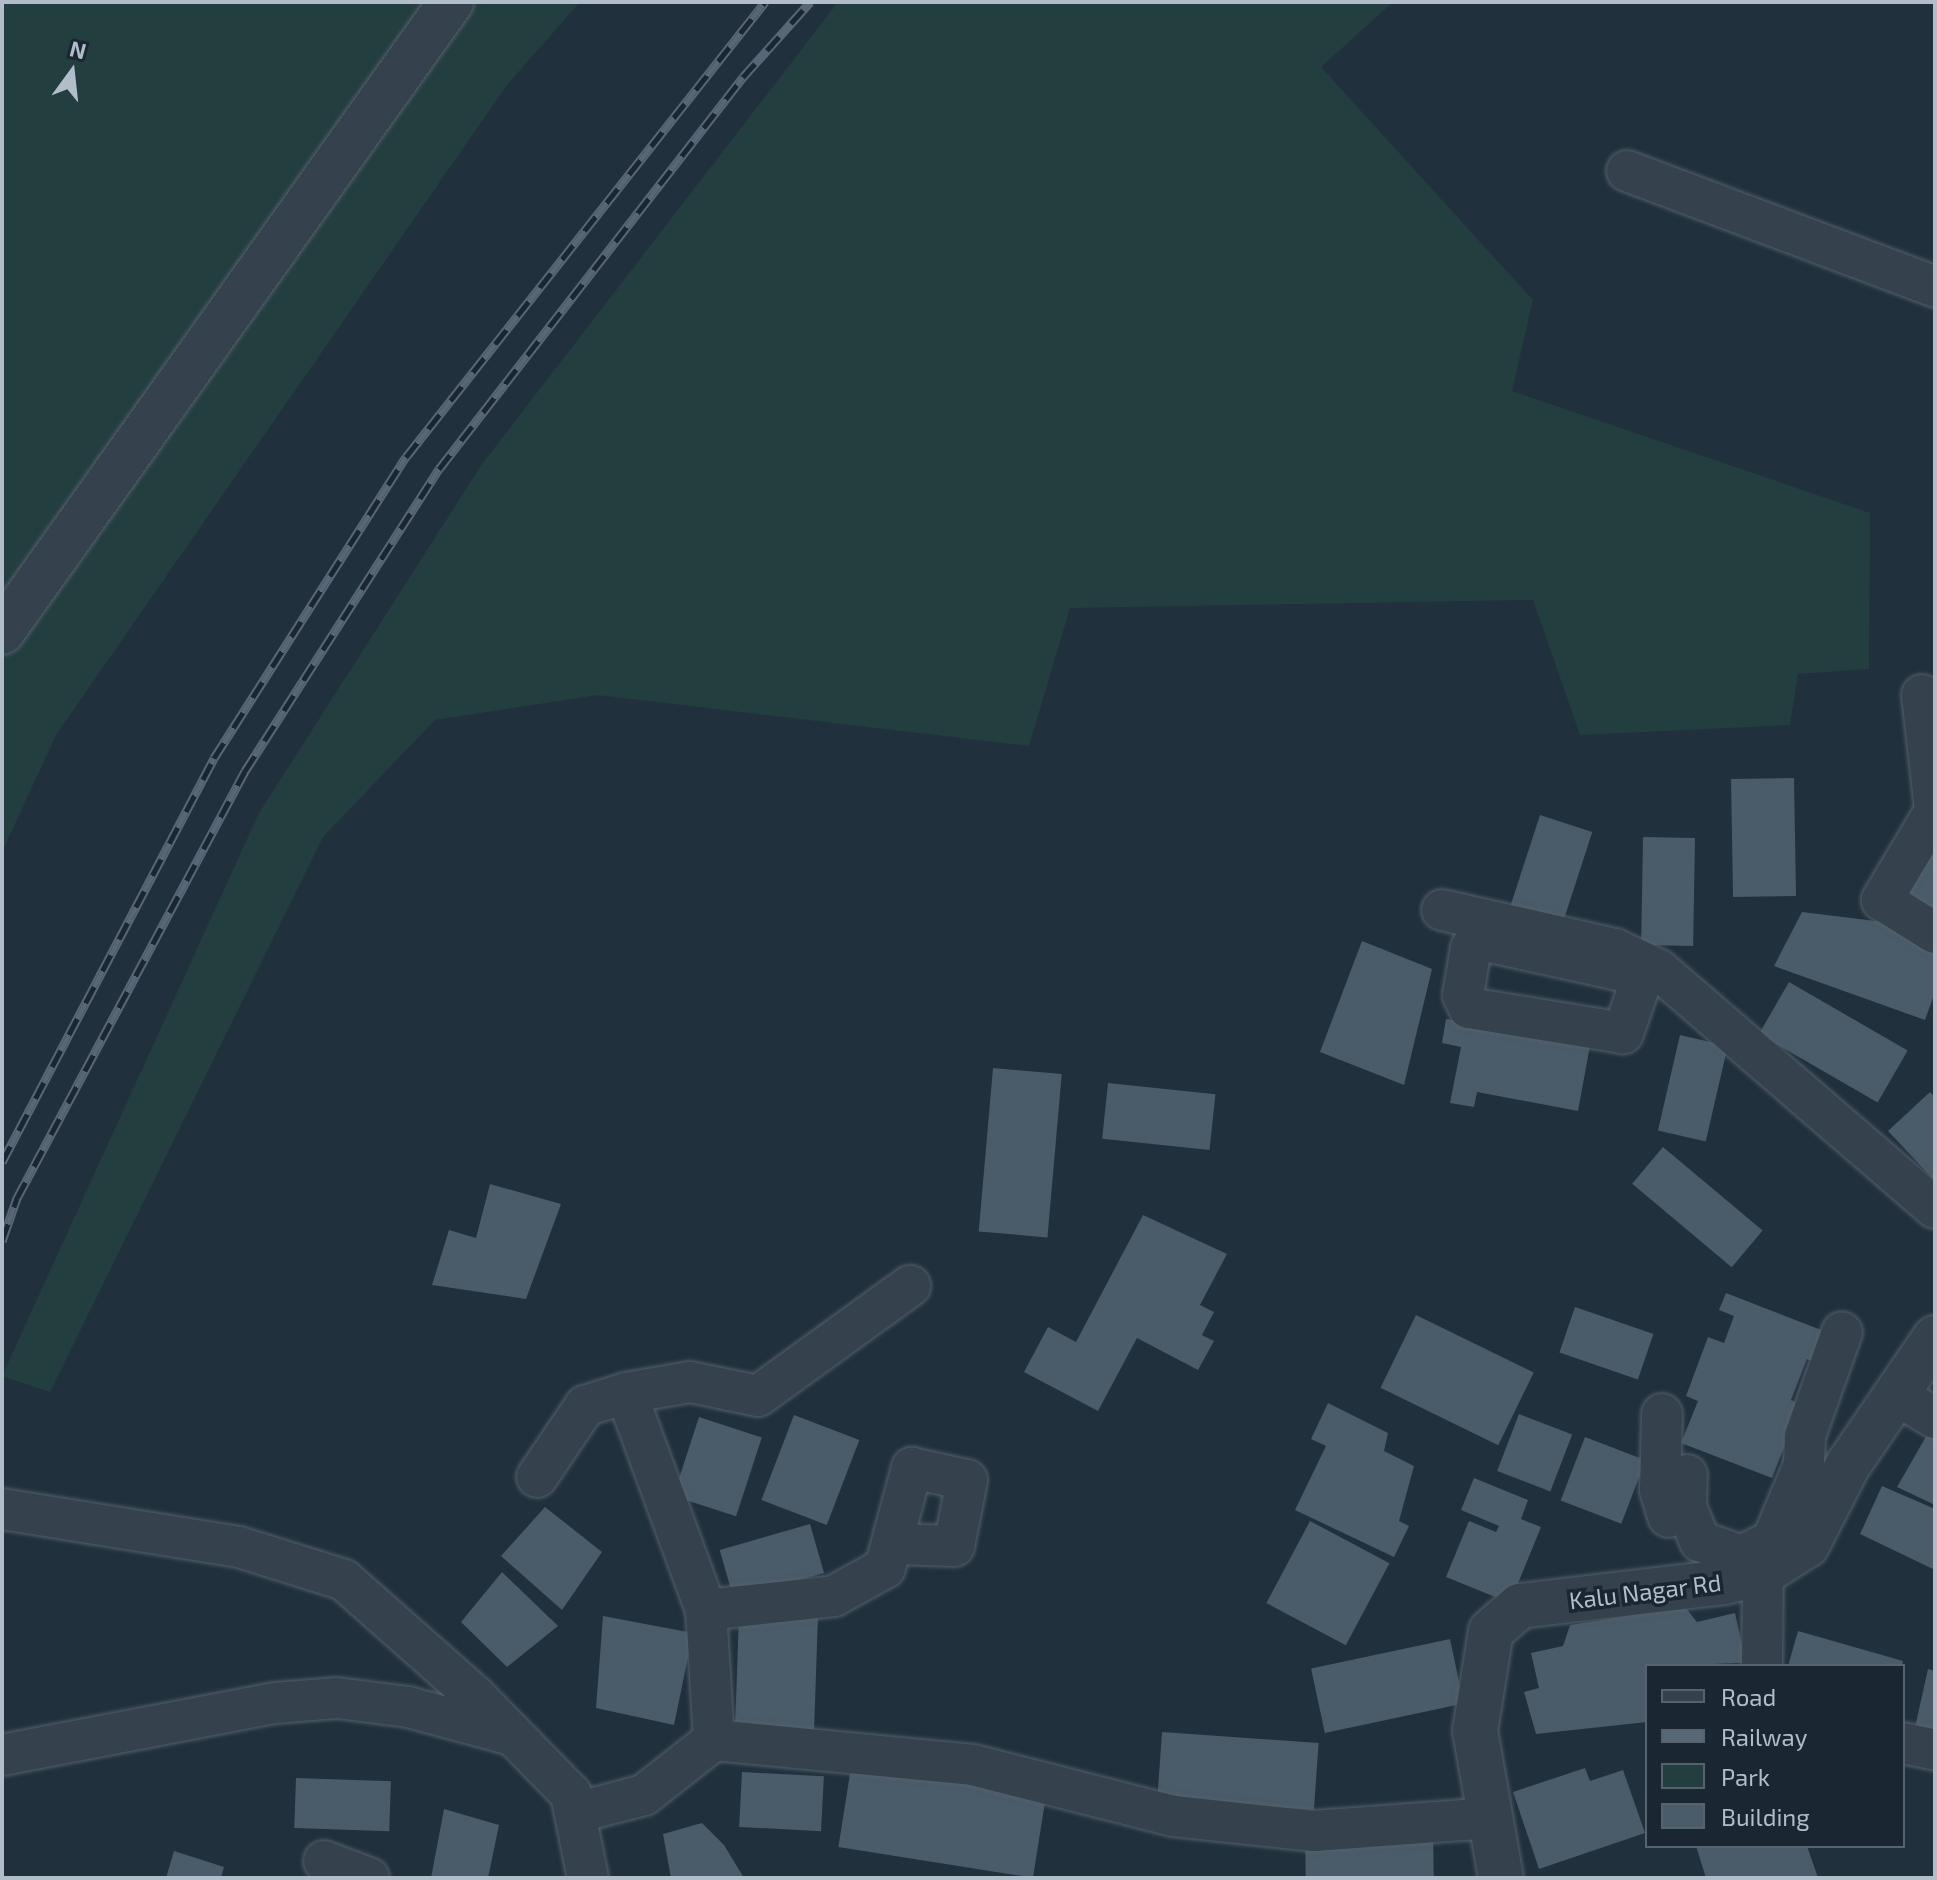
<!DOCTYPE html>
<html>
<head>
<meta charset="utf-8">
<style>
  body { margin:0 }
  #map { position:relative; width:1937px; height:1880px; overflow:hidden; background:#21303d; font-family:"Exo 2",sans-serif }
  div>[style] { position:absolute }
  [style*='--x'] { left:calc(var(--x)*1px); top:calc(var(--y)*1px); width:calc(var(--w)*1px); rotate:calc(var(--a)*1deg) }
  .green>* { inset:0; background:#233e3e }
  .building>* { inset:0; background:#4a5b69; transform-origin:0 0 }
  .roads { filter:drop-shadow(0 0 2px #53606b) drop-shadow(0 0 2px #53606b) }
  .minor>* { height:40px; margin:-20px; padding:0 20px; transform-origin:20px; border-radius:20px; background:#35424d }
  .tertiary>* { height:44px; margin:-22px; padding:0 22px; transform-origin:22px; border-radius:22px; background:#35424d }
  .rail>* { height:9px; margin-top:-4.5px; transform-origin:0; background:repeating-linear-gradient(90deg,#1a2732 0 18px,#576775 0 36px); box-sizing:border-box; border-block:2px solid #576775 }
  span { translate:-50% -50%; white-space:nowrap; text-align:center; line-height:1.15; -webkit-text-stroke:7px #1a2732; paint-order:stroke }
  .street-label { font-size:24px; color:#b1bdc9 }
  .frame { position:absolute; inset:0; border:4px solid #b1bdc9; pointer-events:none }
  .legend { position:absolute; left:1645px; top:1664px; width:260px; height:184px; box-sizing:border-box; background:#1a2732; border:2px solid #56636e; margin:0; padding:10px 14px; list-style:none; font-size:24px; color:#b1bdc9 }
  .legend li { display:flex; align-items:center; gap:16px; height:40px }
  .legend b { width:40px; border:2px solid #56636e }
  .north { position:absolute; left:32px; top:32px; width:80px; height:80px; -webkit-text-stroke:6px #1a2732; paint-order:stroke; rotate:15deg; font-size:22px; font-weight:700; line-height:32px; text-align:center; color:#b1bdc9 }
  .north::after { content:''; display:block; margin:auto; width:28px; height:36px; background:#b1bdc9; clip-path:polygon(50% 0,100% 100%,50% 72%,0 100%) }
</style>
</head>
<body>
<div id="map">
  <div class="green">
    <i style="clip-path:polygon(2px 2px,580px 2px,507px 85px,56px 735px,2px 852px)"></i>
    <i style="clip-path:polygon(838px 2px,1393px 2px,1321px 67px,1533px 300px,1512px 391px,1870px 513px,1869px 669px,1798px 674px,1790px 725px,1580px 735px,1533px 600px,1070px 608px,1029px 746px,598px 695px,435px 720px,323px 837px,50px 1392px,2px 1376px,259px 813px,482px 464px)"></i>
  </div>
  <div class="building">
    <i style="left:1794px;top:778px;width:118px;height:63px;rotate:89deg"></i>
    <i style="left:1540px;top:815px;width:55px;height:101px;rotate:18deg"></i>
    <i style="left:1643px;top:837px;width:52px;height:108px;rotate:1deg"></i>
    <i style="clip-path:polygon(1935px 846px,1935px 917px,1896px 892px)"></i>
    <i style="clip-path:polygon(1802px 912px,1892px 923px,1935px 944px,1935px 992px,1925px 1020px,1774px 966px)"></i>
    <i style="clip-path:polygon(1362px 941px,1432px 969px,1404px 1085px,1320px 1052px)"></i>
    <i style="left:1789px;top:982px;width:137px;height:60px;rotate:30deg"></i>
    <i style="clip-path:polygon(1446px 1019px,1591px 1040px,1578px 1111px,1477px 1092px,1474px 1107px,1450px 1103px,1461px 1047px,1442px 1043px)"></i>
    <i style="left:1680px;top:1035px;width:49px;height:98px;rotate:13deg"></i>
    <i style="left:993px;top:1068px;width:69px;height:164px;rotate:5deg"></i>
    <i style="left:1108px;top:1083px;width:108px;height:56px;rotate:6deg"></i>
    <i style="clip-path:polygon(1930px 1092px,1935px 1097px,1935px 1181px,1888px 1131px)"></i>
    <i style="left:1663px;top:1147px;width:130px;height:48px;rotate:40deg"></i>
    <i style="clip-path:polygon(490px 1184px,561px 1204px,526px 1299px,432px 1285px,449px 1230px,476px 1238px)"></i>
    <i style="clip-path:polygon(1143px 1215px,1227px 1254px,1200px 1305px,1214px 1312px,1202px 1335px,1214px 1341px,1198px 1370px,1137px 1338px,1098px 1411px,1024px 1372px,1048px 1327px,1076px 1342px)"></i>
    <i style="clip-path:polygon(1726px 1293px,1829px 1333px,1817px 1363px,1807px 1359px,1791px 1400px,1801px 1404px,1772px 1478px,1681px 1443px,1698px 1401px,1686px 1396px,1708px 1337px,1724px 1343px,1734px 1316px,1719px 1310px)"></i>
    <i style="left:1575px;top:1307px;width:83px;height:48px;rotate:19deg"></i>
    <i style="left:1416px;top:1315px;width:131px;height:81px;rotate:26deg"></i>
    <i style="clip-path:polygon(1328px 1403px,1388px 1433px,1384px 1451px,1414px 1466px,1399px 1521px,1409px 1526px,1394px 1557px,1295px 1510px,1326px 1446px,1311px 1439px)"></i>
    <i style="left:1519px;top:1414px;width:57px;height:61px;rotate:21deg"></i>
    <i style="left:794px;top:1415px;width:70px;height:91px;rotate:21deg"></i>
    <i style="left:699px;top:1417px;width:66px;height:83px;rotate:18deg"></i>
    <i style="clip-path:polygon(1932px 1426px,1935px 1428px,1935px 1505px,1897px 1487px)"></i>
    <i style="left:1585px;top:1437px;width:65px;height:68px;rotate:21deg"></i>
    <i style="clip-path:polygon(1474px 1478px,1528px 1500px,1521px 1519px,1541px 1527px,1510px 1603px,1446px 1577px,1469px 1521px,1496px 1532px,1499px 1526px,1461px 1510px)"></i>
    <i style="clip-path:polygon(1882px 1486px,1935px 1509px,1935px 1570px,1860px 1534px)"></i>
    <i style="clip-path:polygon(545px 1507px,602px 1552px,562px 1610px,501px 1556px)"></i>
    <i style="left:1310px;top:1521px;width:90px;height:93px;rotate:28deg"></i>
    <i style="left:810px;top:1524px;width:51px;height:94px;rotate:74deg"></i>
    <i style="clip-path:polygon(502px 1572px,558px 1626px,507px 1667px,461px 1622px)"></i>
    <i style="clip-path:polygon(1685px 1607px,1697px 1622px,1735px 1613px,1746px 1663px,1647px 1666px,1647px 1722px,1536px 1734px,1524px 1692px,1539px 1688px,1531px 1653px,1563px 1646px,1570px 1625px)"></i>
    <i style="left:739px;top:1615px;width:79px;height:120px;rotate:2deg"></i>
    <i style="clip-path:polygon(603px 1616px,693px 1633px,674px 1725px,596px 1708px)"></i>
    <i style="clip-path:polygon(1798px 1631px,1903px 1661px,1902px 1666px,1788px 1666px)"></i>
    <i style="left:1450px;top:1639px;width:66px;height:142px;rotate:78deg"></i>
    <i style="clip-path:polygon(1928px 1669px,1935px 1671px,1935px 1736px,1914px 1732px)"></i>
    <i style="left:1162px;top:1732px;width:157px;height:67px;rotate:4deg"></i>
    <i style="left:852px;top:1761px;width:197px;height:87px;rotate:9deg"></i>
    <i style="clip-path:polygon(1585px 1768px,1590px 1781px,1623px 1770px,1645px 1833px,1539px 1869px,1513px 1792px)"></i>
    <i style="left:742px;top:1772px;width:82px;height:55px;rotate:3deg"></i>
    <i style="left:296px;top:1778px;width:95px;height:50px;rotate:2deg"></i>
    <i style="clip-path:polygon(444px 1809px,499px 1825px,488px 1878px,431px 1878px)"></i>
    <i style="clip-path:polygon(702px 1823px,724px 1845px,744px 1878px,671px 1878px,663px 1834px)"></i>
    <i style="left:1433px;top:1834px;width:44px;height:128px;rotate:89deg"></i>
    <i style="clip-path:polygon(1696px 1846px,1807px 1846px,1818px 1878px,1706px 1878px)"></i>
    <i style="clip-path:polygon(174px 1851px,224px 1867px,221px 1878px,166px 1878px)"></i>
  </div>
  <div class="roads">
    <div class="minor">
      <i style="--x:1627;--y:171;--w:329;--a:20.6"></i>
      <i style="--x:1922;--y:695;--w:115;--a:83.5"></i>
      <i style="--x:1935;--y:811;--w:104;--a:120.8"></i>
      <i style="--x:1882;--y:900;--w:62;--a:31.9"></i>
      <i style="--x:1442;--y:910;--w:177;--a:12.7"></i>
      <i style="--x:1615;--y:949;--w:49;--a:25.5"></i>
      <i style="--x:1659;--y:970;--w:364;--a:40.8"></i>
      <i style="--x:1481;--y:940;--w:154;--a:12.4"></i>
      <i style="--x:1631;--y:973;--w:18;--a:68"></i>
      <i style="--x:1638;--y:990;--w:46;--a:109.2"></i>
      <i style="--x:1623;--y:1033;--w:156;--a:-170.8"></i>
      <i style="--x:1469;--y:1008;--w:14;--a:-115"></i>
      <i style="--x:1463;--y:995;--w:48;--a:-80.3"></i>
      <i style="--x:1471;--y:948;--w:13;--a:-39"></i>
      <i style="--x:1896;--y:1395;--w:45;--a:30.5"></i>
      <i style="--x:1662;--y:1414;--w:76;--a:91.5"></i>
      <i style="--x:1660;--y:1490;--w:28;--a:73"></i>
      <i style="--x:1687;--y:1475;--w:32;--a:92"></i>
      <i style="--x:1686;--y:1507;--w:37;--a:68"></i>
      <i style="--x:1700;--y:1541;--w:44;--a:20.1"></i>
      <i style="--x:1741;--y:1556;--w:34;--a:-26"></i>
      <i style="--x:1772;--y:1541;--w:82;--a:-67.2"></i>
      <i style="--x:1804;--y:1465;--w:29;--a:-88"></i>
      <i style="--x:1805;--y:1436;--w:110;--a:-70.4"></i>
      <i style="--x:537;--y:1477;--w:86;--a:-55.9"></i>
      <i style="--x:585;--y:1406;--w:43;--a:-17.6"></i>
      <i style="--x:2;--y:1509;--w:240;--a:9.1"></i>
      <i style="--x:239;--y:1547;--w:110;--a:17.4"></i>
      <i style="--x:344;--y:1580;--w:175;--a:41.5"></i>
      <i style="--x:475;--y:1696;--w:137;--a:45.6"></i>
      <i style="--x:571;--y:1794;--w:86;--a:78.6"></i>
      <i style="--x:706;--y:1610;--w:129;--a:-6.2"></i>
      <i style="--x:834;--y:1596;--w:58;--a:-28.8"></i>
      <i style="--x:885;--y:1568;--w:104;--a:-74.9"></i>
      <i style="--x:912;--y:1468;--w:56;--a:12.3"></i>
      <i style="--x:967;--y:1480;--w:67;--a:101.1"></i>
      <i style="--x:954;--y:1546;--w:58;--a:-178"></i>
      <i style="--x:1762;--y:1666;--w:93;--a:-89.4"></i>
      <i style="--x:714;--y:1740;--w:260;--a:5.5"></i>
      <i style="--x:973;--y:1765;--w:206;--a:14.3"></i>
      <i style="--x:1173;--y:1816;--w:142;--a:6.1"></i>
      <i style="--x:1314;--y:1831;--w:175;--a:-4.2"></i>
      <i style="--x:1903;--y:1743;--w:33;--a:12"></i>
      <i style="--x:2;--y:1755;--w:278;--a:-10.8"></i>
      <i style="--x:275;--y:1703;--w:62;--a:-4.6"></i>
      <i style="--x:337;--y:1698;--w:72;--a:7.2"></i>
      <i style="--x:408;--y:1707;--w:108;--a:15.1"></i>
      <i style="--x:575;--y:1813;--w:71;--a:-14.6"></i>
      <i style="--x:644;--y:1795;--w:89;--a:-38.2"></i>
      <i style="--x:714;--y:1740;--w:130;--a:-93.5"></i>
      <i style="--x:706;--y:1610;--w:231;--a:-110.2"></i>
      <i style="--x:626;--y:1393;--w:65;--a:-9.8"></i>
      <i style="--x:690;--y:1382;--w:69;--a:11.6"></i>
      <i style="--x:758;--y:1396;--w:188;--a:-35.9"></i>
      <i style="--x:324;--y:1861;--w:48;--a:20.7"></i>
    </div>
    <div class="tertiary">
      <i style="--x:2;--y:632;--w:774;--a:-54.52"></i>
      <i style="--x:1501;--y:1878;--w:149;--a:-100"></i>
      <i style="--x:1475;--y:1731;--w:101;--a:-80.9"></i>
      <i style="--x:1491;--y:1631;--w:38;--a:-41"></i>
      <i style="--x:1520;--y:1606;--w:205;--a:-6.7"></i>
      <i style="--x:1724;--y:1582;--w:40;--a:-13"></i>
      <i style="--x:1763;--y:1573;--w:52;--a:-32.5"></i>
      <i style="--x:1807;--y:1545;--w:90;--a:-62.9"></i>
      <i style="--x:1848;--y:1465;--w:154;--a:-55.6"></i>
    </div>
  </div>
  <div class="rail">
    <i style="--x:2;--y:1162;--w:456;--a:-62.3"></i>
    <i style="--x:214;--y:758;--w:357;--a:-57.5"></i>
    <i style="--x:406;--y:457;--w:580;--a:-51.73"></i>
    <i style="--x:2;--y:1241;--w:46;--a:-70.8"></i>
    <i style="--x:17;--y:1198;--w:484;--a:-61.9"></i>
    <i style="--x:245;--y:771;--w:359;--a:-57.3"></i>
    <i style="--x:439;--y:469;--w:496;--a:-52.2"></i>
    <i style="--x:743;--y:77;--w:101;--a:-48.2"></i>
  </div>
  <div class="street-label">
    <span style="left:1645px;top:1591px;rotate:-7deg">Kalu Nagar Rd</span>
  </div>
  <div class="frame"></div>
  <ul class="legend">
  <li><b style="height:10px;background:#35424d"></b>Road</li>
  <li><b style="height:10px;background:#576775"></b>Railway</li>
  <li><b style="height:22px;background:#233e3e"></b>Park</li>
  <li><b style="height:22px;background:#4a5b69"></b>Building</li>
  </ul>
  <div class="north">N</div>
</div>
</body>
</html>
